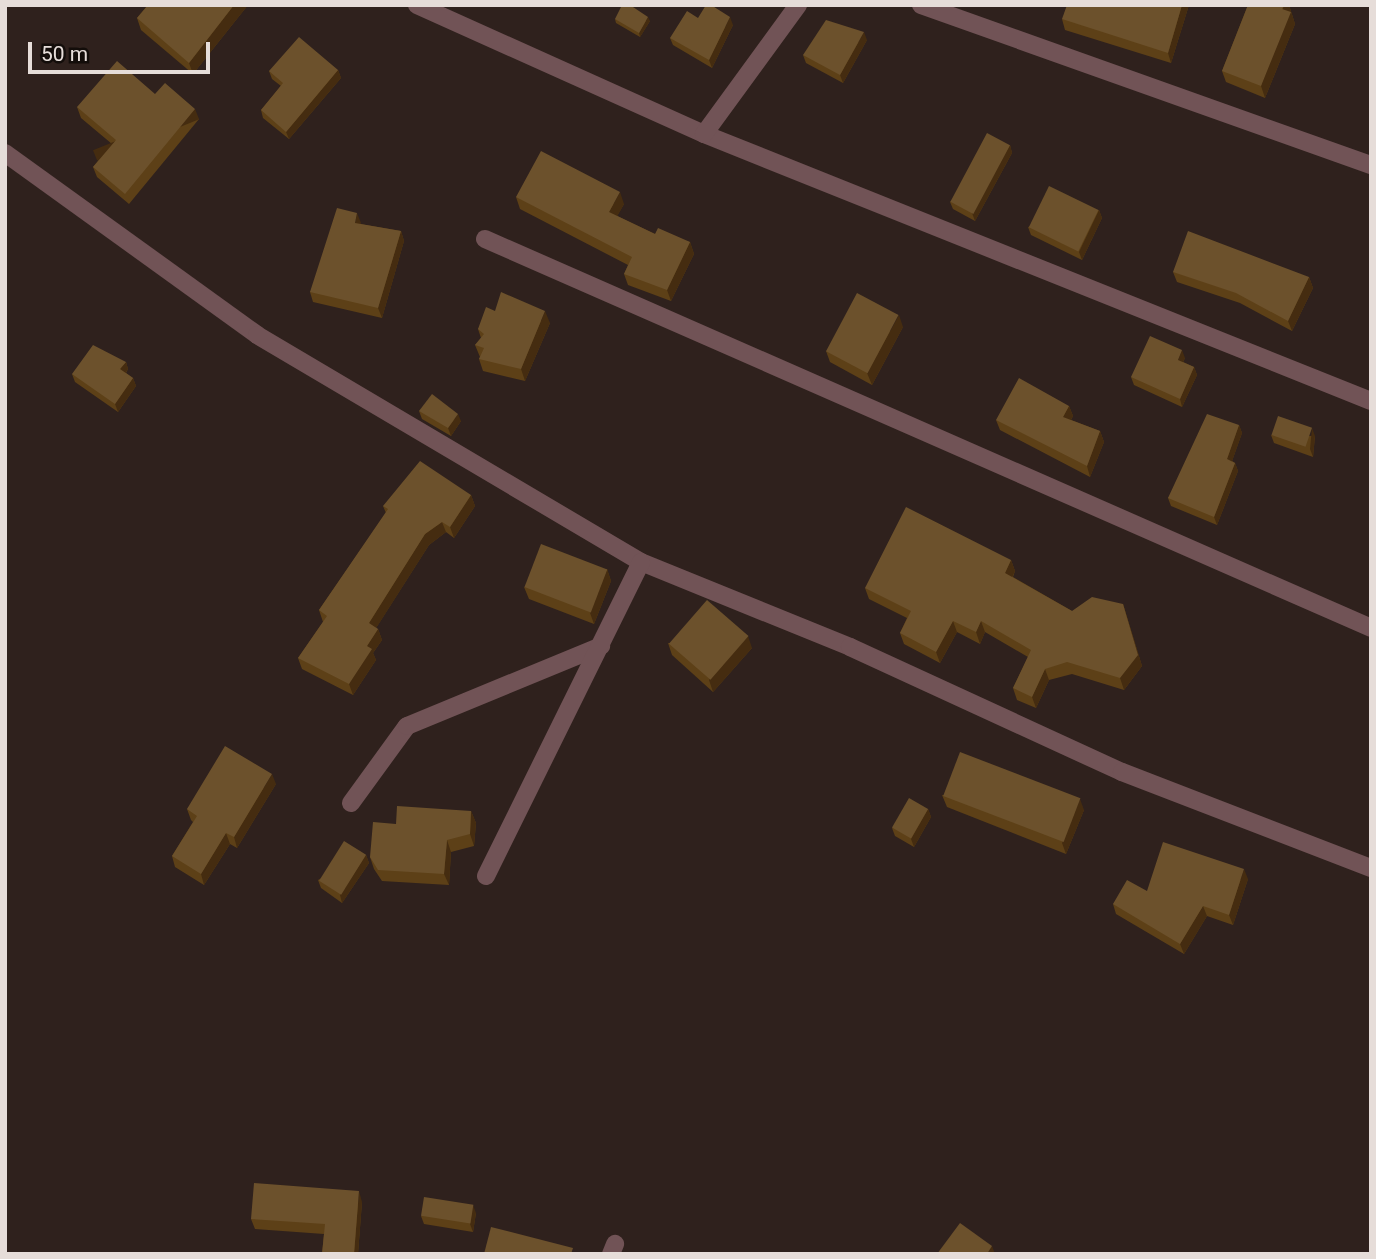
<!DOCTYPE html>
<html>
<head>
<meta charset="utf-8">
<style>
  body { margin:0 }
  #map { position:relative; width:1376px; height:1259px; overflow:hidden; background:#2f211d; font-family:Roboto,sans-serif }
  div>[style] { position:absolute }
  [style*='--x'] { left:calc(var(--x)*1px); top:calc(var(--y)*1px); width:calc(var(--w)*1px); rotate:calc(var(--a)*1deg) }
  .minor>* { height:18px; margin:-9px; padding:0 9px; transform-origin:9px; border-radius:9px; background:#715356 }
  .wall>* { inset:0; background:#5d4017 }
  .shaded-wall>* { inset:0; background:#452c10; transform-origin:0 0 }
  .building>* { inset:0; background:#6c512c; transform-origin:0 0 }
  span { translate:-50% -50%; white-space:nowrap; text-align:center; line-height:1.15; -webkit-text-stroke:6px #130d0a; paint-order:stroke }
  .frame { position:absolute; inset:0; border:7px solid #e6ddd9; pointer-events:none }
  .scale { position:absolute; left:28px; top:42px; width:182px; height:32px; box-sizing:border-box; border:4px solid #e6ddd9; border-top:0; padding-left:9px; font-size:21px; line-height:24px; white-space:nowrap; color:#e6ddd9; -webkit-text-stroke:5px #130d0a; paint-order:stroke }
</style>
</head>
<body>
<div id="map">
  <div class="minor">
    <i style="--x:417;--y:5;--w:315;--a:24.2"></i>
    <i style="--x:704;--y:134;--w:718;--a:21.82"></i>
    <i style="--x:921;--y:5;--w:478;--a:19.6"></i>
    <i style="--x:704;--y:134;--w:160;--a:-53.9"></i>
    <i style="--x:5;--y:153;--w:311;--a:35.8"></i>
    <i style="--x:257;--y:335;--w:446;--a:30.6"></i>
    <i style="--x:641;--y:562;--w:226;--a:22.1"></i>
    <i style="--x:850;--y:647;--w:299;--a:24.7"></i>
    <i style="--x:1122;--y:772;--w:267;--a:21.1"></i>
    <i style="--x:485;--y:239;--w:968;--a:23.7"></i>
    <i style="--x:351;--y:803;--w:95;--a:-54"></i>
    <i style="--x:407;--y:726;--w:210;--a:-22.4"></i>
    <i style="--x:486;--y:876;--w:350;--a:-63.7"></i>
    <i style="--x:611;--y:1254;--w:11;--a:-68"></i>
  </div>
  <div class="wall">
    <i style="clip-path:polygon(148px 5px,248px 5px,193px 74px,141px 30px,137px 18px)"></i>
    <i style="clip-path:polygon(1189px 5px,1171px 63px,1065px 30px,1062px 19px)"></i>
    <i style="clip-path:polygon(1248px 5px,1289px 5px,1295px 24px,1265px 98px,1226px 82px,1222px 71px)"></i>
    <i style="clip-path:polygon(615px 19px,650px 21px,640px 37px,616px 23px)"></i>
    <i style="clip-path:polygon(733px 25px,712px 68px,673px 45px,670px 38px)"></i>
    <i style="clip-path:polygon(867px 40px,843px 83px,806px 63px,803px 55px)"></i>
    <i style="clip-path:polygon(338px 70px,341px 78px,289px 139px,263px 118px,261px 110px,281px 86px,272px 79px,269px 71px)"></i>
    <i style="clip-path:polygon(155px 94px,199px 119px,129px 204px,97px 177px,93px 167px,112px 144px,81px 118px,77px 107px)"></i>
    <i style="clip-path:polygon(1010px 145px,1012px 153px,975px 221px,953px 209px,950px 202px)"></i>
    <i style="clip-path:polygon(516px 197px,624px 204px,617px 216px,655px 234px,690px 242px,694px 254px,671px 301px,628px 285px,624px 274px,628px 265px,520px 209px)"></i>
    <i style="clip-path:polygon(1099px 210px,1102px 218px,1082px 260px,1031px 235px,1028px 227px)"></i>
    <i style="clip-path:polygon(361px 223px,360px 224px,401px 231px,404px 241px,382px 318px,313px 302px,310px 292px)"></i>
    <i style="clip-path:polygon(1173px 272px,1309px 277px,1313px 288px,1292px 331px,1240px 303px,1177px 282px)"></i>
    <i style="clip-path:polygon(495px 311px,550px 323px,525px 381px,483px 371px,479px 359px,480px 357px,475px 345px,481px 338px,478px 329px)"></i>
    <i style="clip-path:polygon(903px 327px,872px 385px,830px 362px,826px 351px)"></i>
    <i style="clip-path:polygon(1185px 358px,1183px 362px,1194px 367px,1197px 375px,1182px 407px,1134px 385px,1131px 377px)"></i>
    <i style="clip-path:polygon(126px 362px,128px 369px,126px 373px,133px 378px,136px 386px,118px 412px,75px 382px,72px 374px)"></i>
    <i style="clip-path:polygon(1069px 406px,1073px 416px,1071px 420px,1100px 431px,1104px 442px,1090px 477px,1000px 430px,996px 420px)"></i>
    <i style="clip-path:polygon(419px 411px,461px 421px,451px 436px,422px 419px)"></i>
    <i style="clip-path:polygon(1239px 425px,1242px 433px,1232px 461px,1235px 463px,1238px 471px,1217px 525px,1171px 506px,1168px 498px)"></i>
    <i style="clip-path:polygon(1271px 435px,1315px 436px,1313px 457px,1274px 443px)"></i>
    <i style="clip-path:polygon(471px 495px,475px 506px,454px 538px,446px 532px,429px 545px,376px 628px,378px 629px,382px 640px,373px 653px,376px 660px,353px 695px,302px 669px,298px 658px,323px 622px,319px 610px,386px 513px,383px 506px)"></i>
    <i style="clip-path:polygon(1011px 560px,1015px 571px,1013px 577px,1072px 611px,1123px 604px,1142px 666px,1124px 690px,1072px 674px,1049px 680px,1036px 708px,1017px 700px,1013px 688px,1028px 657px,985px 632px,980px 644px,957px 632px,940px 663px,904px 644px,900px 633px,907px 618px,869px 599px,865px 588px)"></i>
    <i style="clip-path:polygon(607px 569px,611px 581px,594px 624px,529px 599px,524px 587px)"></i>
    <i style="clip-path:polygon(668px 643px,752px 648px,713px 692px,672px 655px)"></i>
    <i style="clip-path:polygon(276px 784px,237px 848px,230px 844px,204px 885px,175px 867px,172px 856px,193px 822px,191px 820px,187px 809px)"></i>
    <i style="clip-path:polygon(942px 795px,1084px 810px,1066px 854px,947px 807px)"></i>
    <i style="clip-path:polygon(928px 809px,931px 817px,914px 847px,895px 836px,892px 828px)"></i>
    <i style="clip-path:polygon(471px 811px,476px 823px,474px 846px,451px 852px,449px 885px,382px 881px,374px 869px,370px 857px,396px 824px)"></i>
    <i style="clip-path:polygon(366px 855px,369px 863px,342px 903px,321px 888px,318px 880px)"></i>
    <i style="clip-path:polygon(1248px 879px,1233px 925px,1207px 916px,1184px 954px,1116px 914px,1113px 904px,1147px 891px)"></i>
    <i style="clip-path:polygon(362px 1202px,358px 1254px,322px 1254px,324px 1234px,255px 1229px,251px 1219px)"></i>
    <i style="clip-path:polygon(476px 1213px,473px 1232px,424px 1224px,421px 1216px)"></i>
  </div>
  <div class="shaded-wall">
    <i style="clip-path:polygon(234px 5px,248px 5px,193px 74px,189px 63px)"></i>
    <i style="clip-path:polygon(1182px 5px,1189px 5px,1171px 63px,1168px 53px)"></i>
    <i style="clip-path:polygon(1284px 5px,1289px 5px,1295px 24px,1265px 98px,1261px 86px)"></i>
    <i style="clip-path:polygon(648px 17px,650px 21px,640px 37px,639px 33px)"></i>
    <i style="clip-path:polygon(730px 17px,733px 25px,712px 68px,709px 60px)"></i>
    <i style="clip-path:polygon(864px 32px,867px 40px,843px 83px,840px 75px)"></i>
    <i style="clip-path:polygon(338px 70px,341px 78px,289px 139px,286px 132px)"></i>
    <i style="left:195px;top:109px;width:11px;height:110px;rotate:68deg"></i>
    <i style="clip-path:polygon(1010px 145px,1012px 153px,975px 221px,972px 213px)"></i>
    <i style="clip-path:polygon(620px 192px,624px 204px,613px 224px,609px 212px)"></i>
    <i style="clip-path:polygon(1099px 210px,1102px 218px,1082px 260px,1079px 252px)"></i>
    <i style="clip-path:polygon(357px 213px,361px 223px,358px 233px,355px 223px)"></i>
    <i style="clip-path:polygon(401px 231px,404px 241px,382px 318px,378px 308px)"></i>
    <i style="clip-path:polygon(690px 242px,694px 254px,671px 301px,667px 290px)"></i>
    <i style="clip-path:polygon(1309px 277px,1313px 288px,1292px 331px,1288px 321px)"></i>
    <i style="clip-path:polygon(545px 311px,550px 323px,525px 381px,521px 369px)"></i>
    <i style="clip-path:polygon(899px 315px,903px 327px,872px 385px,867px 373px)"></i>
    <i style="clip-path:polygon(1182px 350px,1185px 358px,1180px 368px,1178px 360px)"></i>
    <i style="clip-path:polygon(126px 362px,128px 369px,123px 377px,120px 369px)"></i>
    <i style="clip-path:polygon(1194px 367px,1197px 375px,1182px 407px,1180px 399px)"></i>
    <i style="clip-path:polygon(133px 378px,136px 386px,118px 412px,115px 404px)"></i>
    <i style="clip-path:polygon(1069px 406px,1073px 416px,1067px 427px,1063px 417px)"></i>
    <i style="clip-path:polygon(458px 414px,461px 421px,451px 436px,448px 428px)"></i>
    <i style="clip-path:polygon(1239px 425px,1242px 433px,1230px 467px,1227px 459px)"></i>
    <i style="clip-path:polygon(1312px 428px,1315px 436px,1313px 457px,1310px 449px)"></i>
    <i style="clip-path:polygon(1100px 431px,1104px 442px,1090px 477px,1087px 466px)"></i>
    <i style="clip-path:polygon(1235px 463px,1238px 471px,1217px 525px,1214px 517px)"></i>
    <i style="clip-path:polygon(471px 495px,475px 506px,454px 538px,450px 527px)"></i>
    <i style="clip-path:polygon(442px 522px,446px 532px,429px 545px,373px 633px,369px 623px,425px 534px)"></i>
    <i style="clip-path:polygon(1011px 560px,1015px 571px,1009px 584px,1005px 573px)"></i>
    <i style="clip-path:polygon(607px 569px,611px 581px,594px 624px,590px 613px)"></i>
    <i style="clip-path:polygon(1123px 604px,1142px 666px,1124px 690px,1120px 678px)"></i>
    <i style="clip-path:polygon(953px 621px,957px 632px,940px 663px,936px 652px)"></i>
    <i style="clip-path:polygon(981px 621px,985px 632px,980px 644px,976px 632px)"></i>
    <i style="clip-path:polygon(378px 629px,382px 640px,373px 653px,376px 660px,353px 695px,349px 684px,367px 646px)"></i>
    <i style="clip-path:polygon(748px 636px,752px 648px,713px 692px,709px 680px)"></i>
    <i style="clip-path:polygon(1045px 669px,1049px 680px,1036px 708px,1032px 697px)"></i>
    <i style="clip-path:polygon(272px 774px,276px 784px,237px 848px,234px 837px)"></i>
    <i style="clip-path:polygon(1080px 799px,1084px 810px,1066px 854px,1062px 843px)"></i>
    <i style="clip-path:polygon(928px 809px,931px 817px,914px 847px,911px 839px)"></i>
    <i style="clip-path:polygon(471px 811px,476px 823px,474px 846px,470px 834px)"></i>
    <i style="clip-path:polygon(226px 833px,230px 844px,204px 885px,201px 874px)"></i>
    <i style="clip-path:polygon(447px 840px,451px 852px,449px 885px,444px 874px)"></i>
    <i style="clip-path:polygon(366px 855px,369px 863px,342px 903px,340px 895px)"></i>
    <i style="clip-path:polygon(1244px 869px,1248px 879px,1233px 925px,1229px 915px)"></i>
    <i style="clip-path:polygon(1203px 906px,1207px 916px,1184px 954px,1180px 944px)"></i>
    <i style="clip-path:polygon(359px 1191px,362px 1202px,358px 1254px,354px 1254px)"></i>
    <i style="clip-path:polygon(473px 1205px,476px 1213px,473px 1232px,470px 1224px)"></i>
    <i style="clip-path:polygon(992px 1246px,995px 1254px,987px 1254px)"></i>
  </div>
  <div class="building">
    <i style="clip-path:polygon(148px 5px,234px 5px,189px 63px,137px 18px)"></i>
    <i style="clip-path:polygon(622px 5px,630px 5px,648px 17px,639px 33px,615px 19px)"></i>
    <i style="clip-path:polygon(706px 5px,711px 5px,730px 17px,709px 60px,670px 38px,687px 11px,698px 18px)"></i>
    <i style="clip-path:polygon(1067px 5px,1182px 5px,1168px 53px,1062px 19px)"></i>
    <i style="clip-path:polygon(1248px 5px,1284px 5px,1282px 9px,1291px 12px,1261px 86px,1222px 71px)"></i>
    <i style="clip-path:polygon(826px 20px,864px 32px,840px 75px,803px 55px)"></i>
    <i style="clip-path:polygon(299px 37px,338px 70px,286px 132px,261px 110px,283px 83px,269px 71px)"></i>
    <i style="clip-path:polygon(117px 61px,155px 94px,165px 83px,195px 109px,125px 194px,93px 167px,116px 140px,77px 107px)"></i>
    <i style="left:987px;top:133px;width:26px;height:78px;rotate:28deg"></i>
    <i style="clip-path:polygon(541px 151px,620px 192px,609px 212px,655px 234px,658px 228px,690px 242px,667px 290px,624px 274px,632px 257px,516px 197px)"></i>
    <i style="left:1049px;top:186px;width:55px;height:46px;rotate:26deg"></i>
    <i style="clip-path:polygon(337px 208px,357px 213px,355px 223px,401px 231px,378px 308px,310px 292px)"></i>
    <i style="clip-path:polygon(1188px 231px,1309px 277px,1288px 321px,1236px 293px,1173px 272px)"></i>
    <i style="clip-path:polygon(501px 292px,545px 311px,521px 369px,479px 359px,484px 348px,475px 345px,484px 334px,478px 329px,486px 307px,495px 311px)"></i>
    <i style="left:857px;top:293px;width:47px;height:66px;rotate:28deg"></i>
    <i style="clip-path:polygon(1150px 336px,1182px 350px,1178px 360px,1194px 367px,1180px 399px,1131px 377px)"></i>
    <i style="clip-path:polygon(93px 345px,126px 362px,120px 369px,133px 378px,115px 404px,72px 374px)"></i>
    <i style="clip-path:polygon(1019px 378px,1069px 406px,1063px 417px,1100px 431px,1087px 466px,996px 420px)"></i>
    <i style="clip-path:polygon(432px 394px,458px 414px,448px 428px,419px 411px)"></i>
    <i style="clip-path:polygon(1207px 414px,1239px 425px,1227px 459px,1235px 463px,1214px 517px,1168px 498px)"></i>
    <i style="left:1278px;top:416px;width:36px;height:20px;rotate:19deg"></i>
    <i style="clip-path:polygon(420px 461px,471px 495px,450px 527px,442px 522px,425px 534px,369px 623px,378px 629px,367px 646px,372px 649px,349px 684px,298px 658px,327px 616px,319px 610px,388px 509px,383px 506px)"></i>
    <i style="clip-path:polygon(906px 507px,1011px 560px,1005px 573px,1072px 611px,1092px 597px,1123px 604px,1138px 655px,1120px 678px,1067px 662px,1045px 669px,1032px 697px,1013px 688px,1031px 650px,981px 621px,976px 632px,953px 621px,936px 652px,900px 633px,911px 611px,865px 588px)"></i>
    <i style="left:541px;top:544px;width:71px;height:46px;rotate:21deg"></i>
    <i style="left:707px;top:600px;width:55px;height:58px;rotate:41deg"></i>
    <i style="clip-path:polygon(225px 746px,272px 774px,234px 837px,226px 833px,201px 874px,172px 856px,197px 816px,187px 809px)"></i>
    <i style="left:960px;top:752px;width:129px;height:47px;rotate:21deg"></i>
    <i style="left:909px;top:798px;width:22px;height:34px;rotate:30deg"></i>
    <i style="clip-path:polygon(397px 806px,471px 811px,470px 834px,447px 840px,444px 874px,378px 870px,370px 857px,373px 822px,396px 824px)"></i>
    <i style="left:344px;top:841px;width:26px;height:47px;rotate:32deg"></i>
    <i style="clip-path:polygon(1163px 842px,1244px 869px,1229px 915px,1203px 906px,1180px 944px,1113px 904px,1127px 880px,1147px 891px)"></i>
    <i style="clip-path:polygon(254px 1183px,359px 1191px,354px 1254px,322px 1254px,325px 1224px,251px 1219px)"></i>
    <i style="left:424px;top:1197px;width:50px;height:19px;rotate:9deg"></i>
    <i style="clip-path:polygon(960px 1223px,992px 1246px,987px 1254px,937px 1254px)"></i>
    <i style="clip-path:polygon(491px 1227px,573px 1248px,571px 1254px,484px 1254px)"></i>
  </div>
  <div class="frame"></div>
  <div class="scale">50 m</div>
</div>
</body>
</html>
